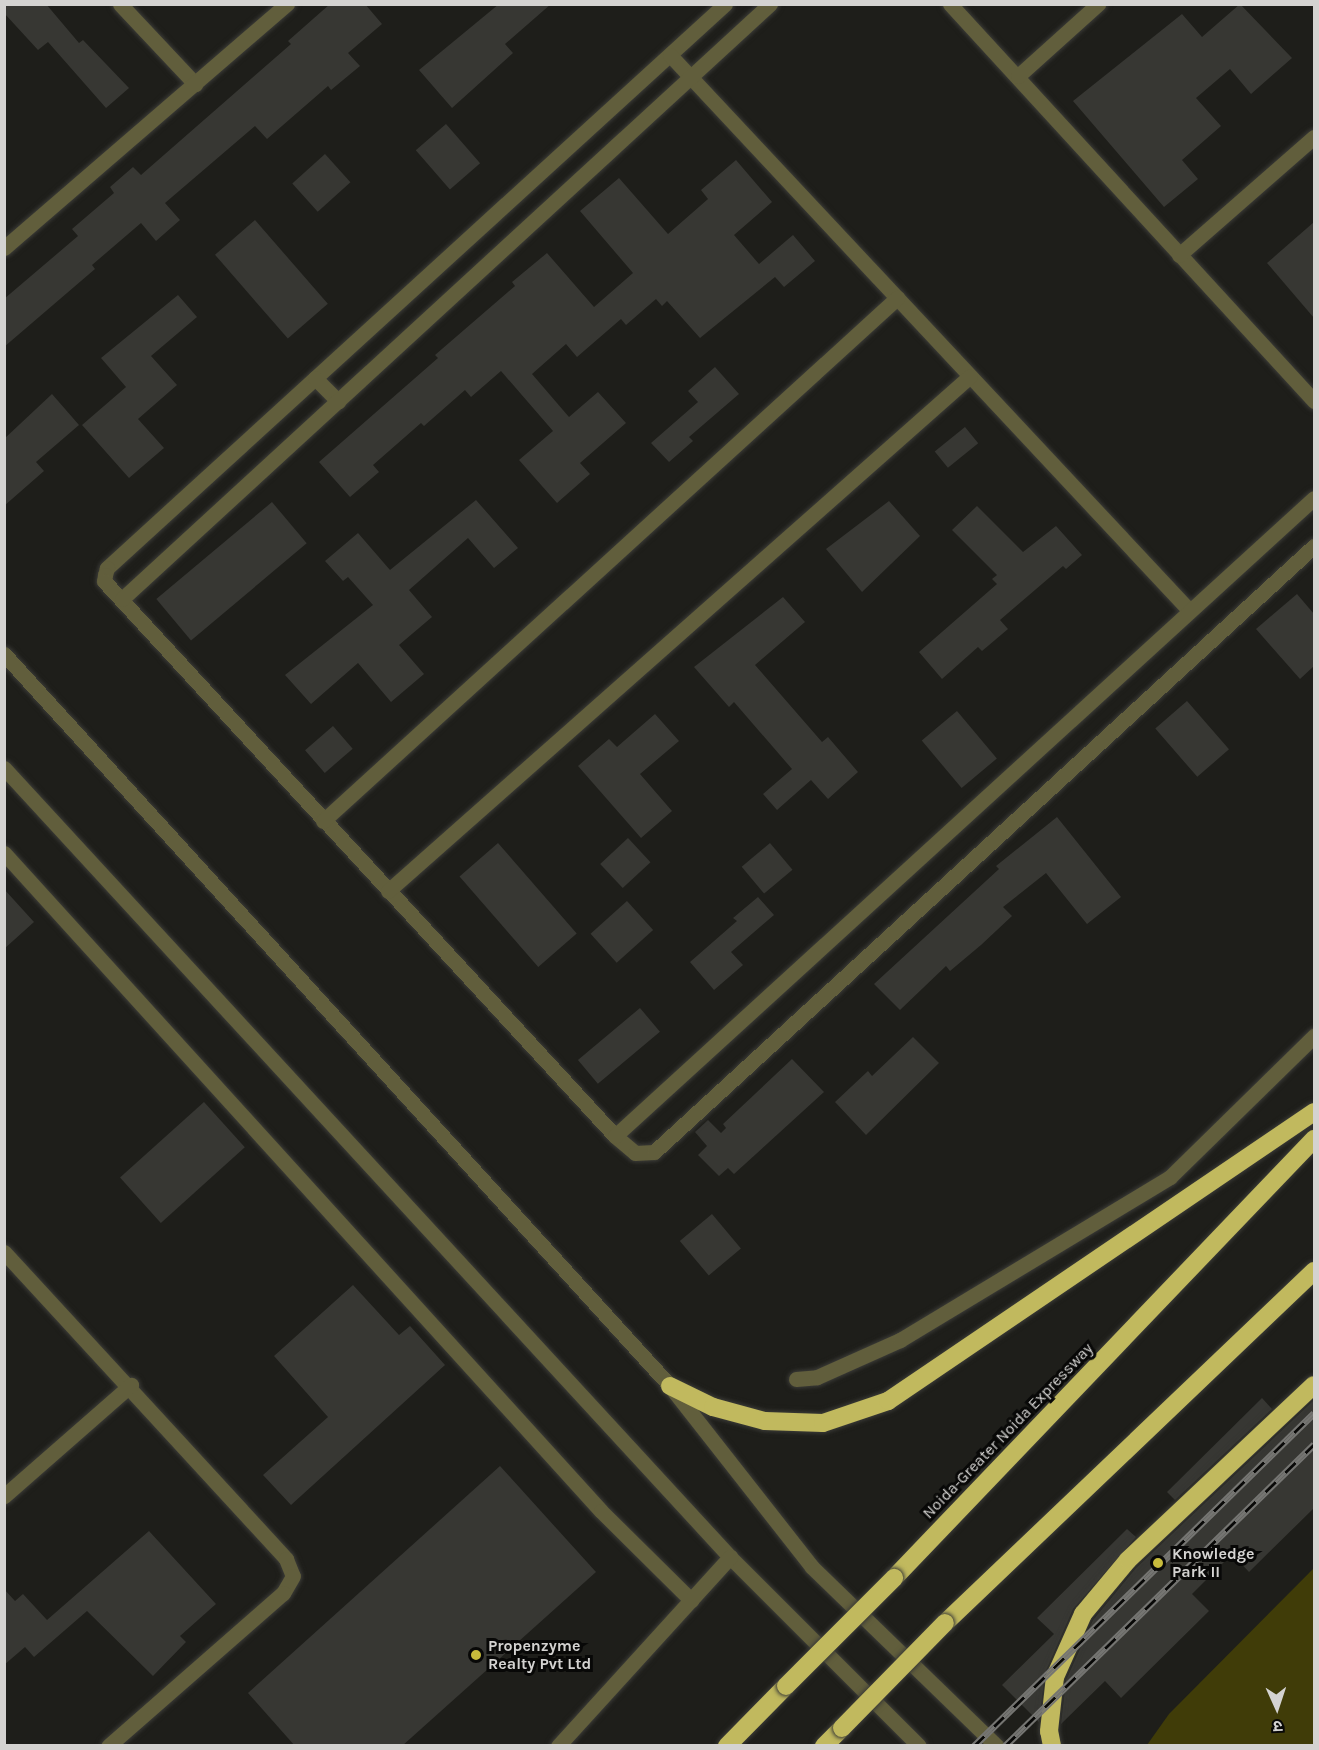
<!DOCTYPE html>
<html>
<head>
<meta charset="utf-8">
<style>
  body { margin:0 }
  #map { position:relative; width:1319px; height:1750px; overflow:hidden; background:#1e1e1a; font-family:Karla,"Noto Sans Devanagari",sans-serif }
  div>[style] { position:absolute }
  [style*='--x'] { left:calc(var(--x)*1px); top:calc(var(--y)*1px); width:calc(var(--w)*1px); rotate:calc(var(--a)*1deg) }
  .green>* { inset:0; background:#403c08 }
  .building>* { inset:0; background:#373733; transform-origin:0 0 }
  .roads { filter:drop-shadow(0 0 2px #3b3b37) drop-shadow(0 0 2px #3b3b37) }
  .minor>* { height:15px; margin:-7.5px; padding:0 7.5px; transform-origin:7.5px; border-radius:7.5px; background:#615e3c }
  .highway>* { height:18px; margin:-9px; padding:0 9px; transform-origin:9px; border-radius:9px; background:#c1b95e }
  .rail>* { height:7px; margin-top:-3.5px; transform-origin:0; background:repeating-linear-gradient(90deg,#080807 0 14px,#757572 0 28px); box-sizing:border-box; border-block:2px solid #757572 }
  .bridges { filter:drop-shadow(0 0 2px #3b3b37) drop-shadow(0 0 2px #3b3b37) }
  .highway-bridge>* { height:18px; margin:-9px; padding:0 9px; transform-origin:9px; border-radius:9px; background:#c1b95e }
  .dots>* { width:16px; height:16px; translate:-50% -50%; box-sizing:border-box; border:3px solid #080807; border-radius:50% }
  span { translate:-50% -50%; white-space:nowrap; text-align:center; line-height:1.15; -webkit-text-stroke:6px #080807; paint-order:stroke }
  .street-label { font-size:16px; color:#d4d3d1 }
  .poi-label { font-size:16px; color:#d4d3d1; font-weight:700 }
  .left { translate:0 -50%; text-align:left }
  .frame { position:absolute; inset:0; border:6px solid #d4d3d1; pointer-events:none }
  .north { position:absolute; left:1247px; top:1678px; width:60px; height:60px; -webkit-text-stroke:4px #080807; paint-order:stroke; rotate:177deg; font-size:16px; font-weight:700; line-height:24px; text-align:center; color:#d4d3d1 }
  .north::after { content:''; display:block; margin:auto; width:21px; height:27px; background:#d4d3d1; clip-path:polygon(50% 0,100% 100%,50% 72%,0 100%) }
</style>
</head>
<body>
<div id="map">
  <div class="green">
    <i style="clip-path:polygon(1314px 1568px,1314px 1745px,1147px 1745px,1169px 1714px)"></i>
  </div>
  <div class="building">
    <i style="clip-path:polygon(4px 4px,46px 4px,79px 43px,83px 40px,129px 88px,106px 108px,48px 42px,38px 50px,4px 13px)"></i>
    <i style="clip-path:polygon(330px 4px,365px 4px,382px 24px,348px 53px,360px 66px,331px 90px,328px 86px,267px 139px,255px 126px,165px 203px,180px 220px,156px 241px,141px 223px,92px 265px,95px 269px,4px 347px,4px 299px,78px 236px,72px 229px,114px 193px,110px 187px,133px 167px,141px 175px,291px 44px,288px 41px)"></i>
    <i style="clip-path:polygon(499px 4px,551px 4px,505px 44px,513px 53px,452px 108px,419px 70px)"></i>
    <i style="clip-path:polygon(1240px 4px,1292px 58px,1251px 94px,1230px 69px,1196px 98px,1221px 126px,1182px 160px,1198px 179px,1164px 207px,1073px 101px,1182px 14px,1202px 37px)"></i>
    <i style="left:446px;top:124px;width:52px;height:40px;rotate:49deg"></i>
    <i style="left:325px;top:154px;width:38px;height:44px;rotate:48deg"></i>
    <i style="clip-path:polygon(736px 160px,772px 202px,734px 235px,759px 264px,793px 235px,815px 261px,784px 287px,775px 277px,700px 338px,667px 301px,662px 306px,656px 299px,626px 325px,621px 319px,577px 357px,566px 344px,532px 374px,569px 417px,598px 392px,626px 423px,580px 463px,590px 474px,557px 503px,519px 460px,553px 431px,501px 371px,471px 397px,465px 390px,424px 426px,421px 423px,373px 465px,379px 472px,350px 497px,319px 462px,438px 358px,435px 355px,515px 286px,512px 282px,547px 253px,594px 307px,633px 273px,580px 211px,619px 178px,668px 234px,708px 199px,701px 190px)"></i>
    <i style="left:255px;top:220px;width:111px;height:53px;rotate:49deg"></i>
    <i style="clip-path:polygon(1314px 222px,1314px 318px,1267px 263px)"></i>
    <i style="clip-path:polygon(178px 295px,197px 317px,151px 356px,177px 385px,138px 419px,164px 448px,129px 478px,82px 425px,126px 387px,101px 358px)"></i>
    <i style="clip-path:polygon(715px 367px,739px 394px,689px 437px,693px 441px,669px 462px,651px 443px,698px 402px,688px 391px)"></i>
    <i style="clip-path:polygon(52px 394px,79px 425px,36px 462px,44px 471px,4px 506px,4px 439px)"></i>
    <i style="left:965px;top:427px;width:21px;height:39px;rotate:51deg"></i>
    <i style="clip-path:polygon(476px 500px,518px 548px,494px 568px,468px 538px,409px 590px,432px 617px,399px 645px,424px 674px,391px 702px,358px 663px,311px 704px,285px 675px,373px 605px,348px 577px,343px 581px,325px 561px,358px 533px,390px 570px)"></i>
    <i style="clip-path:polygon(889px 501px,920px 536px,862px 592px,826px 549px)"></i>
    <i style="left:272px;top:502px;width:54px;height:151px;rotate:50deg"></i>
    <i style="clip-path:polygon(977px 506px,1023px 552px,1056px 526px,1082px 555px,1066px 569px,1063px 566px,1000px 620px,1008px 629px,982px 651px,978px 647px,942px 679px,919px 652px,997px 584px,992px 579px,997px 575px,952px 530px)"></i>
    <i style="clip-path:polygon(1297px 594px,1314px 614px,1314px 666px,1300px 679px,1256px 629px)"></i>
    <i style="clip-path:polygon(783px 597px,805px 622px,755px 665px,822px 742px,828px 737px,858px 772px,828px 799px,811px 780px,777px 810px,763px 794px,792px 769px,734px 702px,729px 707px,694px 667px)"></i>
    <i style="left:1187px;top:701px;width:64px;height:42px;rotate:49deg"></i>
    <i style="left:957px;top:711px;width:62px;height:46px;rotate:50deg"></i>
    <i style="clip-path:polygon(655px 714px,679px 741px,640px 774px,672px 811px,641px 838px,578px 766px,609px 739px,617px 747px)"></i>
    <i style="left:333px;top:726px;width:30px;height:37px;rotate:49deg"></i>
    <i style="clip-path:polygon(1057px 817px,1121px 897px,1087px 924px,1046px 873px,1003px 907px,1012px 916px,981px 945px,950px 971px,946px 966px,900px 1010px,874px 984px,999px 869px,996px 866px)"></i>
    <i style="left:628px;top:838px;width:33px;height:38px;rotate:47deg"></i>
    <i style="left:498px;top:843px;width:120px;height:51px;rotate:49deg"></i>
    <i style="left:770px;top:843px;width:35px;height:37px;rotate:50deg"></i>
    <i style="clip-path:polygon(4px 889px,34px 922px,4px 949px)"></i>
    <i style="clip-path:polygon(758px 897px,774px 915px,731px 952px,743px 965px,714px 990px,690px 962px,737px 921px,733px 918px)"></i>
    <i style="left:627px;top:901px;width:39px;height:49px;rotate:48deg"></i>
    <i style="left:640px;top:1008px;width:31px;height:81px;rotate:50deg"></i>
    <i style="clip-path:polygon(913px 1037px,939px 1063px,866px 1135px,835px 1102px,868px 1071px,872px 1076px)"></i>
    <i style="clip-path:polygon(792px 1059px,824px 1092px,734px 1174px,728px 1168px,719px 1176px,698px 1155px,707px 1146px,695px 1132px,708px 1120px,721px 1133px,726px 1128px,723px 1124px)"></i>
    <i style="left:204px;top:1102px;width:61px;height:113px;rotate:48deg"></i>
    <i style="left:712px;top:1214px;width:45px;height:42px;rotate:50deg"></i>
    <i style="clip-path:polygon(353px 1285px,399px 1335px,410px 1326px,445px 1365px,291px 1505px,263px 1475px,328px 1417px,274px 1356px)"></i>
    <i style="clip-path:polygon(1262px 1398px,1272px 1409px,1175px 1500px,1167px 1492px)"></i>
    <i style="clip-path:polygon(1314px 1400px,1314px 1508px,1249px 1572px,1232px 1554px,1192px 1594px,1209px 1611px,1121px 1698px,1105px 1681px,1061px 1724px,1066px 1680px,1093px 1620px,1136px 1568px)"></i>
    <i style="clip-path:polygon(500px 1466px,596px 1572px,402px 1746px,295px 1746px,248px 1693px)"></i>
    <i style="clip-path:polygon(1127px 1529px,1136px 1537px,1073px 1609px,1045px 1673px,1039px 1722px,1002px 1685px,1054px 1634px,1037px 1618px)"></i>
    <i style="clip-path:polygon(149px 1531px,216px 1604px,180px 1636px,186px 1642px,153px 1676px,87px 1611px,34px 1657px,25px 1647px,4px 1665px,4px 1589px,15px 1601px,23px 1594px,47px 1620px)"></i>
  </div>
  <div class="roads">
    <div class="minor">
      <i style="--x:120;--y:4;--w:110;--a:46.8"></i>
      <i style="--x:725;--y:4;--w:837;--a:137.62"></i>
      <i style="--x:107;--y:568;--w:7;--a:106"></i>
      <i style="--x:105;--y:575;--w:6;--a:99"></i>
      <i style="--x:104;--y:581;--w:754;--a:47.36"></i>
      <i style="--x:615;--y:1136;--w:26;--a:40"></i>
      <i style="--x:635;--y:1153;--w:19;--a:-3"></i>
      <i style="--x:654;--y:1152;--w:896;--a:-42.56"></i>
      <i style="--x:950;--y:4;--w:539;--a:47.48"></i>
      <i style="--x:670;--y:55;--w:761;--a:46.92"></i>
      <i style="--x:1018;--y:76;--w:108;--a:-42"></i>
      <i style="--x:4;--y:248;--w:374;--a:-40.8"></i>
      <i style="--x:1179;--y:255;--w:179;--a:-41.2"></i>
      <i style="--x:315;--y:378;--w:33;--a:45"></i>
      <i style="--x:122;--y:599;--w:880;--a:-42.56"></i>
      <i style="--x:4;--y:654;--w:990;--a:47.7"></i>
      <i style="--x:670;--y:1386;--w:230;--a:51.9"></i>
      <i style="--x:812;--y:1567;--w:257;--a:44.1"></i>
      <i style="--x:4;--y:768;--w:1072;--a:47.38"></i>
      <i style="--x:730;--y:1557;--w:267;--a:45"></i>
      <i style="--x:323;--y:821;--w:777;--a:-42.34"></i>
      <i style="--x:4;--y:853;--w:888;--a:47.78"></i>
      <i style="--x:601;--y:1511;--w:127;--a:44.7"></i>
      <i style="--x:388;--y:891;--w:777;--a:-41.5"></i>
      <i style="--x:615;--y:1136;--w:946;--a:-42.39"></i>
      <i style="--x:4;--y:1252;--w:417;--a:47.4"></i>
      <i style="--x:286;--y:1559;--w:18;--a:68"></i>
      <i style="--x:293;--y:1576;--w:20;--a:120"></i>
      <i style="--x:283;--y:1593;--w:232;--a:138.8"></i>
      <i style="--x:796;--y:1379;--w:21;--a:-5"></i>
      <i style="--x:817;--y:1377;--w:91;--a:-24"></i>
      <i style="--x:900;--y:1340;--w:315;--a:-31.1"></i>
      <i style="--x:1170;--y:1177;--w:202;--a:-44.4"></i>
      <i style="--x:4;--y:1496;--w:169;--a:-41.2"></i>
      <i style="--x:558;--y:1746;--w:256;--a:-47.7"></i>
    </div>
    <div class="highway">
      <i style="--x:670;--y:1386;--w:48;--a:26"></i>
      <i style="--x:713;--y:1407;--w:54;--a:15.1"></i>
      <i style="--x:765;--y:1421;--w:58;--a:2"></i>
      <i style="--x:823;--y:1423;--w:69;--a:-18.7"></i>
      <i style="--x:888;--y:1401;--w:515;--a:-34.15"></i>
      <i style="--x:894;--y:1578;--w:608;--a:-46.27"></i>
      <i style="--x:945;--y:1623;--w:510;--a:-43.65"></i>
      <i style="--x:727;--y:1746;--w:84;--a:-45.5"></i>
      <i style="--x:824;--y:1746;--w:25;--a:-45"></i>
      <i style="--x:1052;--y:1746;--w:15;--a:-101"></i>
      <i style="--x:1049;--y:1731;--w:54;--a:-83.7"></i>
      <i style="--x:1055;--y:1677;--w:69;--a:-66"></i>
      <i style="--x:1083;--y:1614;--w:70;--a:-50.2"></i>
      <i style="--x:1128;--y:1560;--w:255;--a:-43.3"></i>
    </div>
  </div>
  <div class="rail">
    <i style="--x:974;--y:1746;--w:476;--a:-44.4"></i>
    <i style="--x:1005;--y:1746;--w:432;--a:-44.3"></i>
  </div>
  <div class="bridges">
    <div class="highway-bridge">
      <i style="--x:786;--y:1686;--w:153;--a:-45"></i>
      <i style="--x:842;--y:1728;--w:147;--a:-45.6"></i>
    </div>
  </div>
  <div class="dots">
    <i style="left:1158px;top:1563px;background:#c7bb3c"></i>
    <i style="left:476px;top:1655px;background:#c7bb3c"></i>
  </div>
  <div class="street-label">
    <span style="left:1008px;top:1431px;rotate:-46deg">Noida-Greater Noida Expressway</span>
  </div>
  <div class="poi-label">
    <span class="left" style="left:1172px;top:1563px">Knowledge<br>Park II</span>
    <span class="left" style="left:488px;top:1655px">Propenzyme<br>Realty Pvt Ltd</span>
  </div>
  <div class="frame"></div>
  <div class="north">उ</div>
</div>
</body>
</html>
